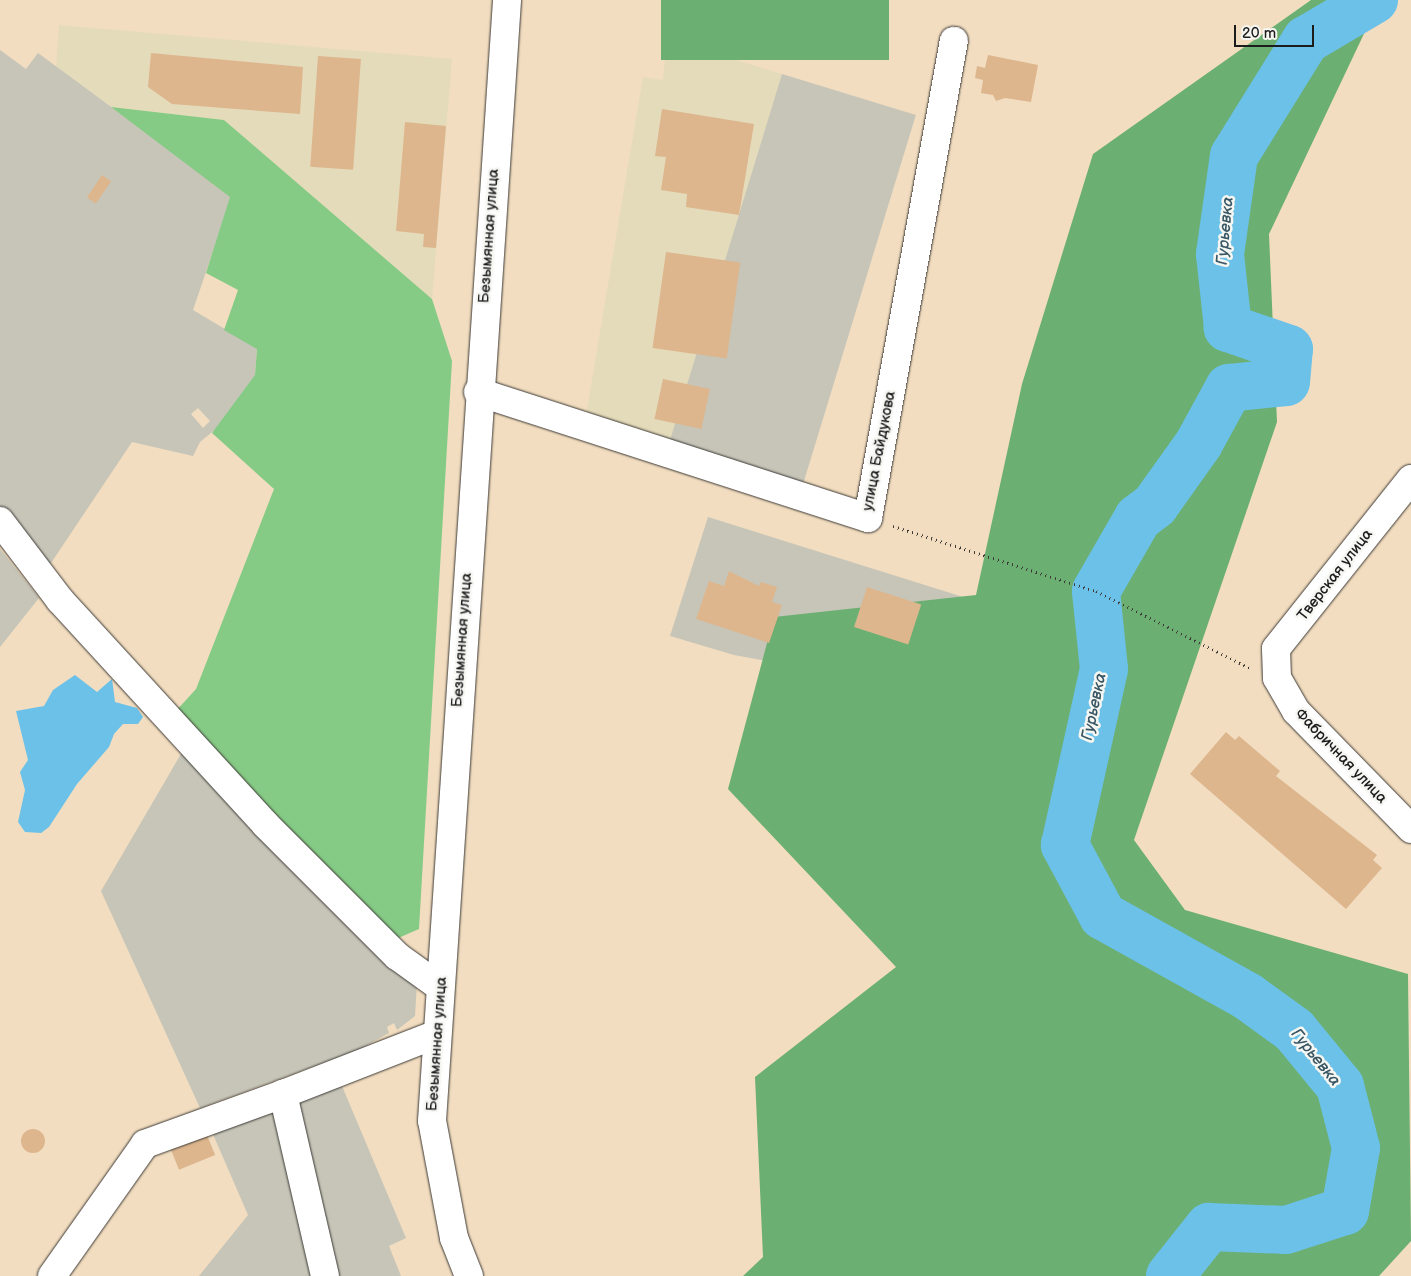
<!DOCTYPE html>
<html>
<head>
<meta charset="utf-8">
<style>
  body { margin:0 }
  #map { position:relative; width:1411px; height:1276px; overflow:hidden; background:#f2ddc0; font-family:"Balsamiq Sans",sans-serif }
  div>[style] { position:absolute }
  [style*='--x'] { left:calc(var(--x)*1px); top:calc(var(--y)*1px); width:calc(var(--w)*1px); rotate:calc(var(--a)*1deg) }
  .built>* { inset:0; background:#e4dbba }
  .industrial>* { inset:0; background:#c6c5b8; transform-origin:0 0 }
  .green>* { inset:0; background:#86cb85 }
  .forest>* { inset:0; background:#6caf72; transform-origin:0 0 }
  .water>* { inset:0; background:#6cc1e8 }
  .river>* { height:48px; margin:-24px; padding:0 24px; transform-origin:24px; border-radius:24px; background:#6cc1e8 }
  .building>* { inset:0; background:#ddb68e; transform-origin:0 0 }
  .round { border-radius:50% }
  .path>* { height:3px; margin-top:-1.5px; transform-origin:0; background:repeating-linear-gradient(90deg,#3c3935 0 1px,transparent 0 5px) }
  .roads { filter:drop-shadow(0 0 1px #3c3935) drop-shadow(0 0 1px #3c3935) }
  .minor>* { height:28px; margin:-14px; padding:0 14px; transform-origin:14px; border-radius:14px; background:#fff }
  .major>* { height:28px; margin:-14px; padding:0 14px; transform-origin:14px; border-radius:14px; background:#fff }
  span { translate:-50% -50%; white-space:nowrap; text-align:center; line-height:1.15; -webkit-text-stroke:5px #f6f6f2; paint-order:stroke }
  .street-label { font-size:15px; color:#1c1c1c }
  .water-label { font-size:16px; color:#385663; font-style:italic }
  .scale { position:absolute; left:1234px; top:25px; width:80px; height:22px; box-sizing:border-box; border:2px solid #1c1c1c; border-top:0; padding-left:6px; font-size:15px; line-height:18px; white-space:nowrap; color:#1c1c1c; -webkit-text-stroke:4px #f6f6f2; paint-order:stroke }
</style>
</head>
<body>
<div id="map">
  <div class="built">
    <i style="clip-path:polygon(59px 25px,452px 59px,432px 299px,224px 120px,111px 107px,56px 68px)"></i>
    <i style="clip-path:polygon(696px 48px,782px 74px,719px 459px,586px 415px,643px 77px,663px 80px,666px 49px)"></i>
  </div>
  <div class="industrial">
    <i style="clip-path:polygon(evenodd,0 50px,26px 69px,38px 53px,232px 196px,193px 310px,257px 348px,255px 376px,217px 428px,200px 442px,193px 456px,132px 442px,41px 578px,0 523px,0 50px,198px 408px,210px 421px,203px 428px,191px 414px,198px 408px)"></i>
    <i style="left:782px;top:74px;width:140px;height:390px;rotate:17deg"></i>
    <i style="clip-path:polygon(708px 517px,976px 601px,838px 674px,734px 655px,670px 636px)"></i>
    <i style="clip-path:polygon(0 549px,39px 598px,0 647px)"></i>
    <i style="clip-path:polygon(185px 747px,417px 983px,415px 1016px,397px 1030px,394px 1023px,387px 1027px,389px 1033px,358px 1050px,200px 1108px,101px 891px)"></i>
    <i style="clip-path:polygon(342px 1086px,406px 1238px,389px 1246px,401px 1276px,199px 1276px,248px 1215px,212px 1132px)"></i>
  </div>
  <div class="green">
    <i style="clip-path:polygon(111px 107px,224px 120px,432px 299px,452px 361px,419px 929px,396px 939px,175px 712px,196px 689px,274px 489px,212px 433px,255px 375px,257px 349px,224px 330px,238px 290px,206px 273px,230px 197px)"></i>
  </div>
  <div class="forest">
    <i style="left:661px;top:0;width:228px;height:60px"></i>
    <i style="clip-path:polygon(1311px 0,1380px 0,1269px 234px,1277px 422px,1134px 840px,1185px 910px,1408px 974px,1411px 1241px,1379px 1276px,743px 1276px,763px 1257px,755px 1077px,896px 967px,728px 789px,774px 617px,976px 595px,1022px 384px,1093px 154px)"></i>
  </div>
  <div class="water">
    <i style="clip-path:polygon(75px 675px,97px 692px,112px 679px,115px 702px,137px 708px,143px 717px,138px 724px,123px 724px,114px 734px,109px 747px,77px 784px,49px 827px,41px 833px,25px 832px,18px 822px,25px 790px,20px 772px,28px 760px,16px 711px,44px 706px,53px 690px)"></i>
  </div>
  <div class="river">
    <i style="--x:1170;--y:1276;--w:63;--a:-51.5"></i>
    <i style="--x:1209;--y:1227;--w:77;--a:2.2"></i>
    <i style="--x:1286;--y:1230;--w:62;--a:-17.9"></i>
    <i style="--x:1345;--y:1211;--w:64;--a:-80.1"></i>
    <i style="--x:1356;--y:1148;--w:64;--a:-104.5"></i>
    <i style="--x:1340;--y:1086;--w:72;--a:-129.4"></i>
    <i style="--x:1294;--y:1030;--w:58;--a:-144.1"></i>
    <i style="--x:1247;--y:996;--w:165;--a:-150.9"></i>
    <i style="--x:1103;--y:916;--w:81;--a:-118.2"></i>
    <i style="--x:1065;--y:845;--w:180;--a:-77.5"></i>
    <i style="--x:1104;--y:669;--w:78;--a:-95.9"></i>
    <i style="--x:1096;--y:591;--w:84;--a:-60.1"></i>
    <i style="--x:1138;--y:518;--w:21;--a:-37"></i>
    <i style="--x:1155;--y:505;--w:76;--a:-54.6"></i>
    <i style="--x:1199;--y:443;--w:63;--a:-61.4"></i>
    <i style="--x:1229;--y:388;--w:57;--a:-6"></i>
    <i style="--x:1286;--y:382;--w:33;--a:-85"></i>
    <i style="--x:1289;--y:349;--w:65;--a:-161"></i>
    <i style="--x:1228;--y:328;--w:74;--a:-96.2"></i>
    <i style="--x:1220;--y:254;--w:99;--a:-81.9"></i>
    <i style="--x:1234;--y:156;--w:137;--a:-58.2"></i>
    <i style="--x:1306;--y:40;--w:79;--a:-30.5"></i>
  </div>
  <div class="building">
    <i style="clip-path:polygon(151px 53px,303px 67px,300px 114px,172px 104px,148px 87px)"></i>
    <i style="clip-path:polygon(988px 55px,1038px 65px,1031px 102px,1005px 98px,996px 101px,993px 95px,981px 93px,983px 80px,975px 78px,977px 66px,985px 68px)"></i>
    <i style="left:318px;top:56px;width:43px;height:111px;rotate:4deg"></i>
    <i style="clip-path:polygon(662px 109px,754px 124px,739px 215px,686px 207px,687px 194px,661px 190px,666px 157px,655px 156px)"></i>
    <i style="clip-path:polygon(405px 122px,446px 126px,436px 248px,423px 247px,424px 234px,396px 231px)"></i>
    <i style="left:102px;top:175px;width:11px;height:27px;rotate:34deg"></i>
    <i style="left:666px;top:252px;width:75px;height:97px;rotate:8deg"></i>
    <i style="left:663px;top:379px;width:48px;height:41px;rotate:12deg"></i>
    <i style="clip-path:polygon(729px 571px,759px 586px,761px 582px,777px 587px,772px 602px,782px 605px,769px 643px,696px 619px,709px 581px,724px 586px)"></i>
    <i style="left:867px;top:587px;width:57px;height:42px;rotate:18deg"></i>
    <i style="clip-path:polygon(1226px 732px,1235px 740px,1239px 736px,1280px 771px,1276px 776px,1377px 855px,1373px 860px,1382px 868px,1346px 909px,1190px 774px)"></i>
    <i class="round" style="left:21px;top:1129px;width:24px;height:24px"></i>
    <i style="left:205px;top:1130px;width:27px;height:39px;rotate:68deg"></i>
  </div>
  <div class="path">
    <i style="--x:893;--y:526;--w:213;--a:17.8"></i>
    <i style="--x:1096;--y:591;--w:172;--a:26.6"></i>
  </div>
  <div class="roads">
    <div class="minor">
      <i style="--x:478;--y:392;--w:410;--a:17.9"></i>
      <i style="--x:868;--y:518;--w:485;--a:-79.8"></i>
      <i style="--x:1411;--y:479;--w:217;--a:128.5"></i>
      <i style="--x:1276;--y:649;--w:29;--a:88"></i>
      <i style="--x:1277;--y:678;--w:38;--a:60"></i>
      <i style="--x:1296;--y:711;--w:165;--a:45.7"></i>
      <i style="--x:0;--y:521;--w:99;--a:52.8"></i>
      <i style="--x:60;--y:600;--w:304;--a:47.5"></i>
      <i style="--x:265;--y:824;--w:187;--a:45"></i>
      <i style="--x:397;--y:956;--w:53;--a:35.8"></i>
      <i style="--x:52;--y:1276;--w:161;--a:-54.8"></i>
      <i style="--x:145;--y:1144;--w:147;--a:-19.9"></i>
      <i style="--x:325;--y:1276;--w:187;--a:-103"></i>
      <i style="--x:283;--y:1094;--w:165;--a:-21.3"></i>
    </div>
    <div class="major">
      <i style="--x:469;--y:1276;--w:41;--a:-111.5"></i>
      <i style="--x:454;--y:1238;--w:119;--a:-100.6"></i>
      <i style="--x:432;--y:1121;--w:1124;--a:-86.17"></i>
    </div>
  </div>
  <div class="street-label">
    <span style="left:489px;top:236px;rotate:-86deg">Безымянная улица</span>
    <span style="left:879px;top:451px;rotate:-79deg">улица Байдукова</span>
    <span style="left:1335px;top:575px;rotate:-52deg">Тверская улица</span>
    <span style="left:462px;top:640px;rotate:-86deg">Безымянная улица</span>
    <span style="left:1341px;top:756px;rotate:46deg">Фабричная улица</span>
    <span style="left:437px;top:1044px;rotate:-86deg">Безымянная улица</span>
  </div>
  <div class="water-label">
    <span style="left:1226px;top:231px;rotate:-85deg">Гурьевка</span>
    <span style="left:1095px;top:707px;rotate:-78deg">Гурьевка</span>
    <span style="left:1315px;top:1058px;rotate:51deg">Гурьевка</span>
  </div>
  <div class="scale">20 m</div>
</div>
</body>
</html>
